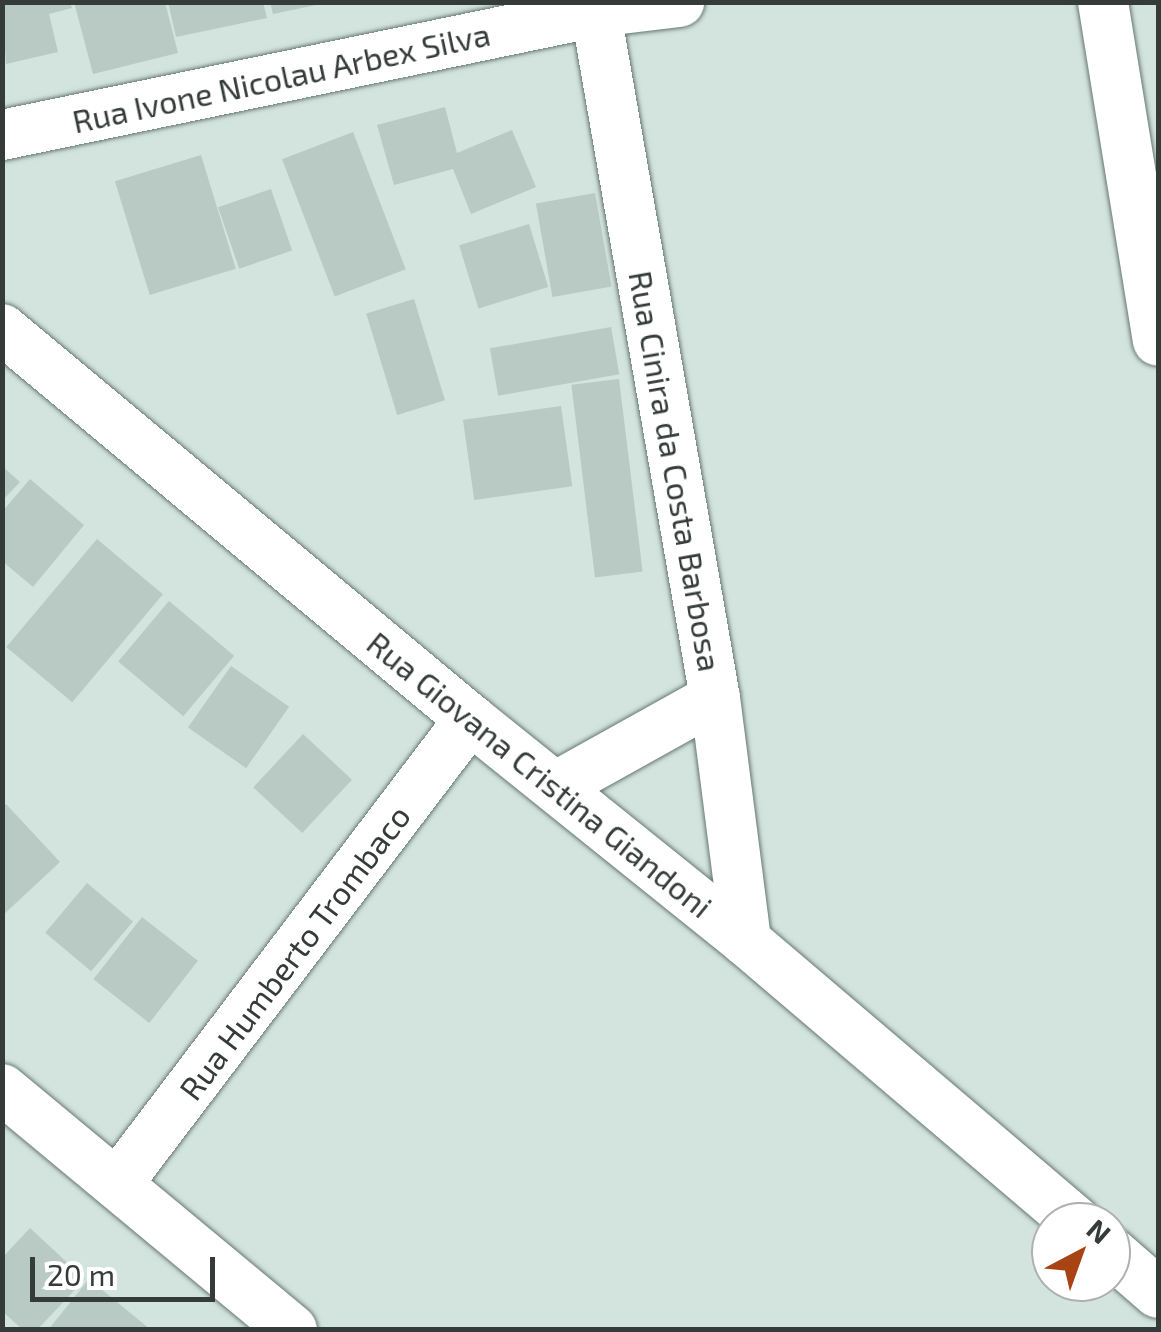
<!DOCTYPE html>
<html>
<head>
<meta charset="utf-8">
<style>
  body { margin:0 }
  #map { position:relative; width:1161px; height:1332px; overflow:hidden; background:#d2e4dd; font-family:"Exo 2",sans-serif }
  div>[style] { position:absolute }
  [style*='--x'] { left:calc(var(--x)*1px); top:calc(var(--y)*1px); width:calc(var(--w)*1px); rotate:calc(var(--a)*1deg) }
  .building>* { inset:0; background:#b8cac3; transform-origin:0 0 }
  .roads { filter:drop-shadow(0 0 2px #677771) drop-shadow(0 0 2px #677771) }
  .street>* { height:50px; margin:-25px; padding:0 25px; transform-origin:25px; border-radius:25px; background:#fff }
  span { translate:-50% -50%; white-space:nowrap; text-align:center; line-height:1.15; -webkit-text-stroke:9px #fff; paint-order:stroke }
  .street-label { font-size:32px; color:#343b39 }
  .frame { position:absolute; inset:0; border:5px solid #343b39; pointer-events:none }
  .north { position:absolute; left:1031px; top:1202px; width:100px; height:100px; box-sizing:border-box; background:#fff; border:2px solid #aeb1b0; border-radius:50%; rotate:41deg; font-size:28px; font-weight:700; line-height:40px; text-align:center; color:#343b39 }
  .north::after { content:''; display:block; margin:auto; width:35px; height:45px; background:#a84314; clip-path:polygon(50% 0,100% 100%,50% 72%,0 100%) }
  .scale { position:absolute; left:30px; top:1257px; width:185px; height:45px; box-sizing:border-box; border:5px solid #343b39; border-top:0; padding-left:12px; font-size:30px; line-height:35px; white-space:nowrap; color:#343b39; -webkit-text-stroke:8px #fff; paint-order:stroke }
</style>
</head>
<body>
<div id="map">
  <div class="building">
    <i style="clip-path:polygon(2px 2px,70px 2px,72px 8px,49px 14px,58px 52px,6px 64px)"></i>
    <i style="clip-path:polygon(74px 2px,165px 2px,178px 53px,93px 74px)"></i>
    <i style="clip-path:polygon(168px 2px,263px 2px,267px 18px,176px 37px)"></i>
    <i style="clip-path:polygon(270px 2px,321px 2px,321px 4px,273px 14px)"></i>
    <i style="clip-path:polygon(445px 107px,457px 153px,512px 130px,536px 187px,471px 214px,453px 169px,394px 185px,377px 125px)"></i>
    <i style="left:353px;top:132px;width:147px;height:76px;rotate:69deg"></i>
    <i style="left:201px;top:155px;width:119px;height:90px;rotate:73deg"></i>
    <i style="left:271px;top:189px;width:65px;height:56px;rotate:71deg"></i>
    <i style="left:595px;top:193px;width:95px;height:60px;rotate:80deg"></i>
    <i style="left:529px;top:224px;width:66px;height:73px;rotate:73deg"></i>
    <i style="left:414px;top:299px;width:106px;height:50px;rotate:73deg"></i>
    <i style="left:611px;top:327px;width:48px;height:123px;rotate:80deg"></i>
    <i style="left:619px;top:379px;width:194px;height:48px;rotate:83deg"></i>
    <i style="left:561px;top:406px;width:81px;height:99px;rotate:82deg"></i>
    <i style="clip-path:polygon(2px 466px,20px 482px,2px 501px)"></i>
    <i style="clip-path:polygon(30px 479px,84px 525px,33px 587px,2px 561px,2px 512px)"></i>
    <i style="left:97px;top:539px;width:86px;height:141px;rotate:40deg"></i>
    <i style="left:169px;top:601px;width:85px;height:79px;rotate:40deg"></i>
    <i style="left:231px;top:666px;width:71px;height:75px;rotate:35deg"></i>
    <i style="left:303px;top:734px;width:67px;height:73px;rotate:43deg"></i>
    <i style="clip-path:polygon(6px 804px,60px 862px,2px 916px,2px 807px)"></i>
    <i style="left:87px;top:883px;width:60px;height:65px;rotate:40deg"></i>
    <i style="left:142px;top:917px;width:71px;height:79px;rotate:38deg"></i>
    <i style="clip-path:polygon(30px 1228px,85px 1279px,37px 1330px,23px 1330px,2px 1311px,2px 1258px)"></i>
    <i style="clip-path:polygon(89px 1279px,151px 1330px,48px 1330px)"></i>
  </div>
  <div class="roads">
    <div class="street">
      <i style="--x:594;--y:2;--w:706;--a:80.14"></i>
      <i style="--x:715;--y:698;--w:245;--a:82.7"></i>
      <i style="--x:1103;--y:2;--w:343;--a:80.8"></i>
      <i style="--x:2;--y:135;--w:607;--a:-11.7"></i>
      <i style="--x:596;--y:12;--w:84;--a:-6.9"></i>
      <i style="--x:2;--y:329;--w:609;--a:39.81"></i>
      <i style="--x:470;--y:719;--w:354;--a:38.8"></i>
      <i style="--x:746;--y:941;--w:433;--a:40.4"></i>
      <i style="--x:555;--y:787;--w:183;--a:-29.1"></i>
      <i style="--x:2;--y:1089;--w:377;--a:39.7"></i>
      <i style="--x:117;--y:1184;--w:584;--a:-52.8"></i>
      <i style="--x:1111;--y:1252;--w:62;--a:41.1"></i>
    </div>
  </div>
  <div class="street-label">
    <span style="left:281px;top:77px;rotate:-12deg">Rua Ivone Nicolau Arbex Silva</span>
    <span style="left:676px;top:471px;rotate:80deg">Rua Cinira da Costa Barbosa</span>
    <span style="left:540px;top:774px;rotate:39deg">Rua Giovana Cristina Giandoni</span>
    <span style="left:294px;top:952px;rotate:-53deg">Rua Humberto Trombaco</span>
  </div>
  <div class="frame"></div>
  <div class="north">N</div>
  <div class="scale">20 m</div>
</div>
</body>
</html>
